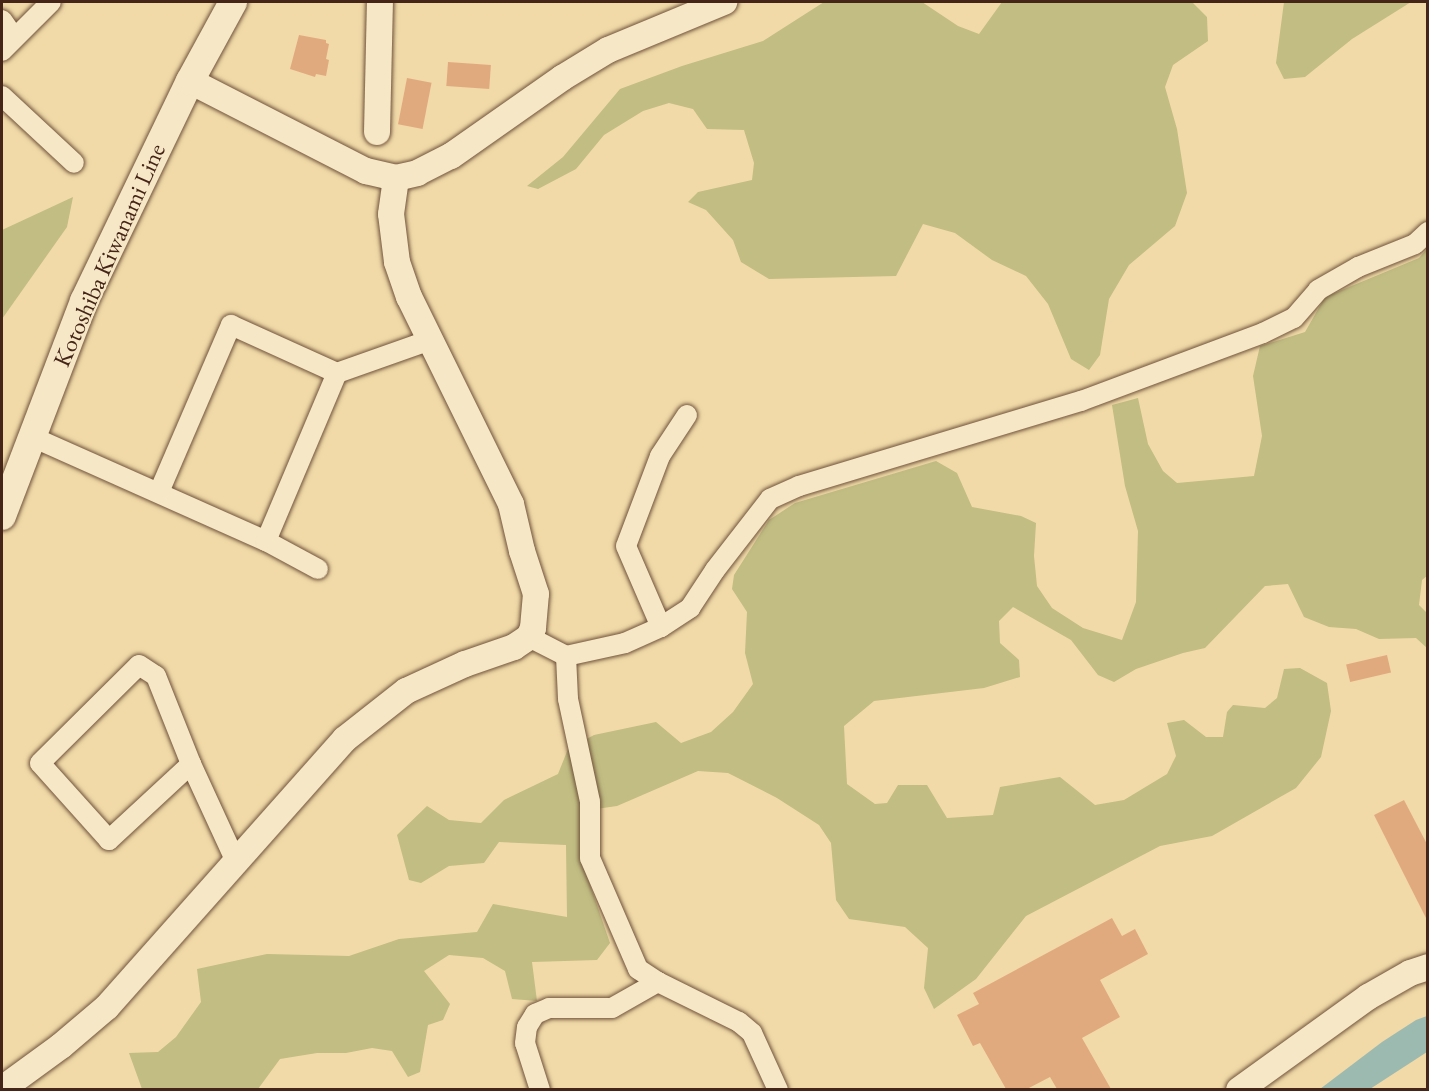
<!DOCTYPE html>
<html>
<head>
<meta charset="utf-8">
<style>
  body { margin:0 }
  #map { position:relative; width:1429px; height:1091px; overflow:hidden; background:#f1daa8; font-family:"EB Garamond",serif }
  div>[style] { position:absolute }
  [style*='--x'] { left:calc(var(--x)*1px); top:calc(var(--y)*1px); width:calc(var(--w)*1px); rotate:calc(var(--a)*1deg) }
  .green>* { inset:0; background:#c1bd83 }
  .water>* { inset:0; background:#9cbaaf }
  .building>* { inset:0; background:#e1aa7e; transform-origin:0 0 }
  .roads { filter:drop-shadow(0 0 2px #70523b) drop-shadow(0 0 2px #70523b) }
  .minor>* { height:20px; margin:-10px; padding:0 10px; transform-origin:10px; border-radius:10px; background:#f6e7c6 }
  .tertiary>* { height:26px; margin:-13px; padding:0 13px; transform-origin:13px; border-radius:13px; background:#f6e7c6 }
  .secondary>* { height:28px; margin:-14px; padding:0 14px; transform-origin:14px; border-radius:14px; background:#f6e7c6 }
  span { translate:-50% -50%; white-space:nowrap; text-align:center; line-height:1.15; -webkit-text-stroke:4.5px #f6e7c6; paint-order:stroke }
  .street-label { font-size:24px; color:#452517 }
  .frame { position:absolute; inset:0; border:3px solid #452517; pointer-events:none }
</style>
</head>
<body>
<div id="map">
  <div class="green">
    <i style="clip-path:polygon(824px 2px,922px 2px,958px 26px,979px 34px,1002px 2px,1192px 2px,1207px 17px,1208px 41px,1173px 65px,1165px 87px,1177px 129px,1187px 193px,1175px 226px,1129px 265px,1109px 299px,1100px 355px,1089px 370px,1071px 359px,1048px 304px,1026px 276px,992px 260px,955px 233px,923px 224px,896px 276px,769px 279px,741px 262px,733px 240px,706px 210px,688px 202px,698px 192px,752px 180px,754px 163px,744px 130px,707px 129px,693px 109px,669px 103px,643px 111px,604px 135px,576px 169px,538px 189px,527px 186px,563px 157px,620px 89px,682px 66px,763px 41px)"></i>
    <i style="clip-path:polygon(1284px 2px,1411px 2px,1352px 39px,1305px 77px,1284px 79px,1276px 63px)"></i>
    <i style="clip-path:polygon(73px 197px,67px 227px,2px 319px,2px 230px)"></i>
    <i style="clip-path:polygon(1427px 249px,1428px 575px,1422px 580px,1419px 605px,1427px 613px,1427px 648px,1416px 638px,1379px 639px,1356px 629px,1329px 627px,1304px 617px,1288px 584px,1265px 586px,1205px 648px,1183px 653px,1136px 669px,1114px 682px,1098px 675px,1071px 640px,1013px 607px,999px 621px,1000px 643px,1019px 660px,1020px 677px,984px 688px,874px 701px,844px 726px,847px 784px,875px 804px,887px 803px,898px 785px,927px 785px,947px 818px,993px 815px,1000px 787px,1060px 777px,1095px 805px,1124px 800px,1167px 774px,1176px 756px,1167px 723px,1184px 720px,1206px 737px,1223px 737px,1227px 712px,1233px 705px,1265px 708px,1277px 698px,1284px 669px,1300px 668px,1327px 683px,1331px 711px,1321px 757px,1296px 788px,1212px 836px,1160px 846px,1026px 916px,976px 979px,934px 1009px,924px 988px,928px 948px,905px 927px,849px 919px,836px 900px,831px 843px,819px 825px,777px 798px,728px 773px,698px 771px,617px 806px,582px 811px,586px 873px,610px 943px,597px 960px,532px 962px,537px 1001px,512px 999px,505px 971px,483px 958px,449px 955px,424px 971px,450px 1004px,443px 1020px,428px 1025px,420px 1072px,408px 1077px,392px 1051px,372px 1048px,346px 1053px,317px 1053px,280px 1059px,258px 1089px,142px 1089px,129px 1053px,158px 1052px,176px 1037px,201px 1002px,197px 969px,267px 954px,349px 956px,399px 939px,477px 932px,493px 904px,567px 917px,566px 845px,499px 842px,484px 863px,449px 866px,421px 883px,409px 880px,397px 835px,427px 806px,449px 820px,481px 823px,504px 800px,558px 774px,568px 749px,594px 735px,656px 722px,681px 743px,711px 732px,733px 712px,753px 684px,745px 653px,747px 612px,732px 589px,734px 575px,769px 520px,795px 503px,936px 461px,957px 473px,972px 507px,1021px 516px,1036px 523px,1034px 556px,1037px 586px,1052px 608px,1083px 628px,1122px 640px,1136px 602px,1138px 531px,1125px 486px,1112px 405px,1138px 398px,1148px 444px,1163px 471px,1177px 483px,1254px 476px,1262px 436px,1253px 376px,1260px 346px,1305px 332px,1325px 297px,1419px 258px)"></i>
  </div>
  <div class="water">
    <i style="clip-path:polygon(1427px 1016px,1427px 1052px,1370px 1089px,1320px 1089px,1382px 1042px,1416px 1020px)"></i>
  </div>
  <div class="building">
    <i style="clip-path:polygon(299px 35px,326px 40px,326px 43px,329px 44px,326px 59px,329px 60px,326px 76px,316px 74px,315px 77px,290px 69px)"></i>
    <i style="left:448px;top:62px;width:43px;height:24px;rotate:4deg"></i>
    <i style="left:407px;top:78px;width:25px;height:47px;rotate:11deg"></i>
    <i style="left:1387px;top:655px;width:18px;height:42px;rotate:77deg"></i>
    <i style="clip-path:polygon(1404px 800px,1428px 846px,1428px 922px,1374px 815px)"></i>
    <i style="clip-path:polygon(1112px 918px,1122px 936px,1135px 929px,1148px 954px,1100px 980px,1120px 1017px,1082px 1038px,1111px 1089px,1057px 1089px,1050px 1077px,1027px 1089px,1006px 1089px,980px 1043px,973px 1046px,957px 1015px,979px 1004px,973px 993px)"></i>
  </div>
  <div class="roads">
    <div class="minor">
      <i style="--x:2;--y:20;--w:21;--a:55"></i>
      <i style="--x:2;--y:51;--w:69;--a:-45"></i>
      <i style="--x:2;--y:96;--w:98;--a:42.9"></i>
      <i style="--x:30;--y:436;--w:258;--a:24"></i>
      <i style="--x:266;--y:541;--w:59;--a:28.3"></i>
      <i style="--x:159;--y:492;--w:182;--a:-66.7"></i>
      <i style="--x:231;--y:325;--w:116;--a:24.4"></i>
      <i style="--x:337;--y:373;--w:99;--a:-19.5"></i>
      <i style="--x:266;--y:541;--w:182;--a:-67.1"></i>
      <i style="--x:661;--y:627;--w:88;--a:-113.4"></i>
      <i style="--x:626;--y:546;--w:96;--a:-69.3"></i>
      <i style="--x:660;--y:456;--w:49;--a:-56.6"></i>
      <i style="--x:529;--y:637;--w:42;--a:27.2"></i>
      <i style="--x:566;--y:656;--w:60;--a:-12.4"></i>
      <i style="--x:625;--y:643;--w:39;--a:-24"></i>
      <i style="--x:661;--y:627;--w:35;--a:-33"></i>
      <i style="--x:690;--y:608;--w:45;--a:-56.7"></i>
      <i style="--x:715;--y:570;--w:90;--a:-52.2"></i>
      <i style="--x:770;--y:499;--w:32;--a:-24"></i>
      <i style="--x:799;--y:486;--w:295;--a:-16.8"></i>
      <i style="--x:1081;--y:401;--w:194;--a:-20.5"></i>
      <i style="--x:1263;--y:333;--w:34;--a:-26"></i>
      <i style="--x:1294;--y:318;--w:37;--a:-49"></i>
      <i style="--x:1318;--y:290;--w:46;--a:-29.9"></i>
      <i style="--x:1358;--y:267;--w:61;--a:-22"></i>
      <i style="--x:1415;--y:244;--w:18;--a:-43"></i>
      <i style="--x:566;--y:656;--w:43;--a:87.3"></i>
      <i style="--x:568;--y:699;--w:105;--a:77.9"></i>
      <i style="--x:590;--y:802;--w:56;--a:90"></i>
      <i style="--x:590;--y:858;--w:121;--a:66.6"></i>
      <i style="--x:638;--y:969;--w:24;--a:33"></i>
      <i style="--x:658;--y:982;--w:90;--a:26.3"></i>
      <i style="--x:739;--y:1022;--w:17;--a:40"></i>
      <i style="--x:752;--y:1033;--w:63;--a:65.5"></i>
      <i style="--x:191;--y:764;--w:112;--a:137.2"></i>
      <i style="--x:109;--y:840;--w:103;--a:-131.9"></i>
      <i style="--x:40;--y:763;--w:139;--a:-44.7"></i>
      <i style="--x:139;--y:665;--w:20;--a:33"></i>
      <i style="--x:156;--y:676;--w:95;--a:68.3"></i>
      <i style="--x:191;--y:764;--w:108;--a:65.3"></i>
      <i style="--x:540;--y:1090;--w:49;--a:-107.7"></i>
      <i style="--x:525;--y:1043;--w:16;--a:-83"></i>
      <i style="--x:527;--y:1027;--w:15;--a:-58"></i>
      <i style="--x:535;--y:1014;--w:15;--a:-23"></i>
      <i style="--x:549;--y:1008;--w:63;--a:0"></i>
      <i style="--x:612;--y:1008;--w:53;--a:-29.5"></i>
    </div>
    <div class="tertiary">
      <i style="--x:190;--y:81;--w:198;--a:27.1"></i>
      <i style="--x:366;--y:171;--w:31;--a:13"></i>
      <i style="--x:396;--y:178;--w:22;--a:-13"></i>
      <i style="--x:417;--y:173;--w:38;--a:-27"></i>
      <i style="--x:451;--y:156;--w:136;--a:-35.1"></i>
      <i style="--x:562;--y:78;--w:54;--a:-31.3"></i>
      <i style="--x:608;--y:50;--w:126;--a:-22.5"></i>
      <i style="--x:377;--y:132;--w:130;--a:-88.7"></i>
      <i style="--x:2;--y:1089;--w:73;--a:-36.1"></i>
      <i style="--x:61;--y:1046;--w:60;--a:-40.3"></i>
      <i style="--x:107;--y:1007;--w:358;--a:-48.4"></i>
      <i style="--x:345;--y:739;--w:78;--a:-38.2"></i>
      <i style="--x:406;--y:691;--w:65;--a:-24.6"></i>
      <i style="--x:465;--y:664;--w:52;--a:-19.1"></i>
      <i style="--x:514;--y:647;--w:18;--a:-34"></i>
      <i style="--x:529;--y:637;--w:10;--a:-66"></i>
      <i style="--x:533;--y:628;--w:34;--a:-85"></i>
      <i style="--x:536;--y:594;--w:45;--a:-108"></i>
      <i style="--x:522;--y:551;--w:48;--a:-103.2"></i>
      <i style="--x:511;--y:504;--w:231;--a:-116.2"></i>
      <i style="--x:409;--y:297;--w:37;--a:-109"></i>
      <i style="--x:397;--y:262;--w:48;--a:-97.1"></i>
      <i style="--x:391;--y:214;--w:36;--a:-82"></i>
      <i style="--x:1239;--y:1090;--w:159;--a:-35.8"></i>
      <i style="--x:1368;--y:997;--w:48;--a:-29.7"></i>
      <i style="--x:1410;--y:973;--w:19;--a:-18"></i>
    </div>
    <div class="secondary">
      <i style="--x:2;--y:516;--w:230;--a:-69.1"></i>
      <i style="--x:84;--y:301;--w:244;--a:-64.3"></i>
      <i style="--x:190;--y:81;--w:90;--a:-61.4"></i>
    </div>
  </div>
  <div class="street-label">
    <span style="left:109px;top:255px;rotate:-66deg">Kotoshiba Kiwanami Line</span>
  </div>
  <div class="frame"></div>
</div>
</body>
</html>
